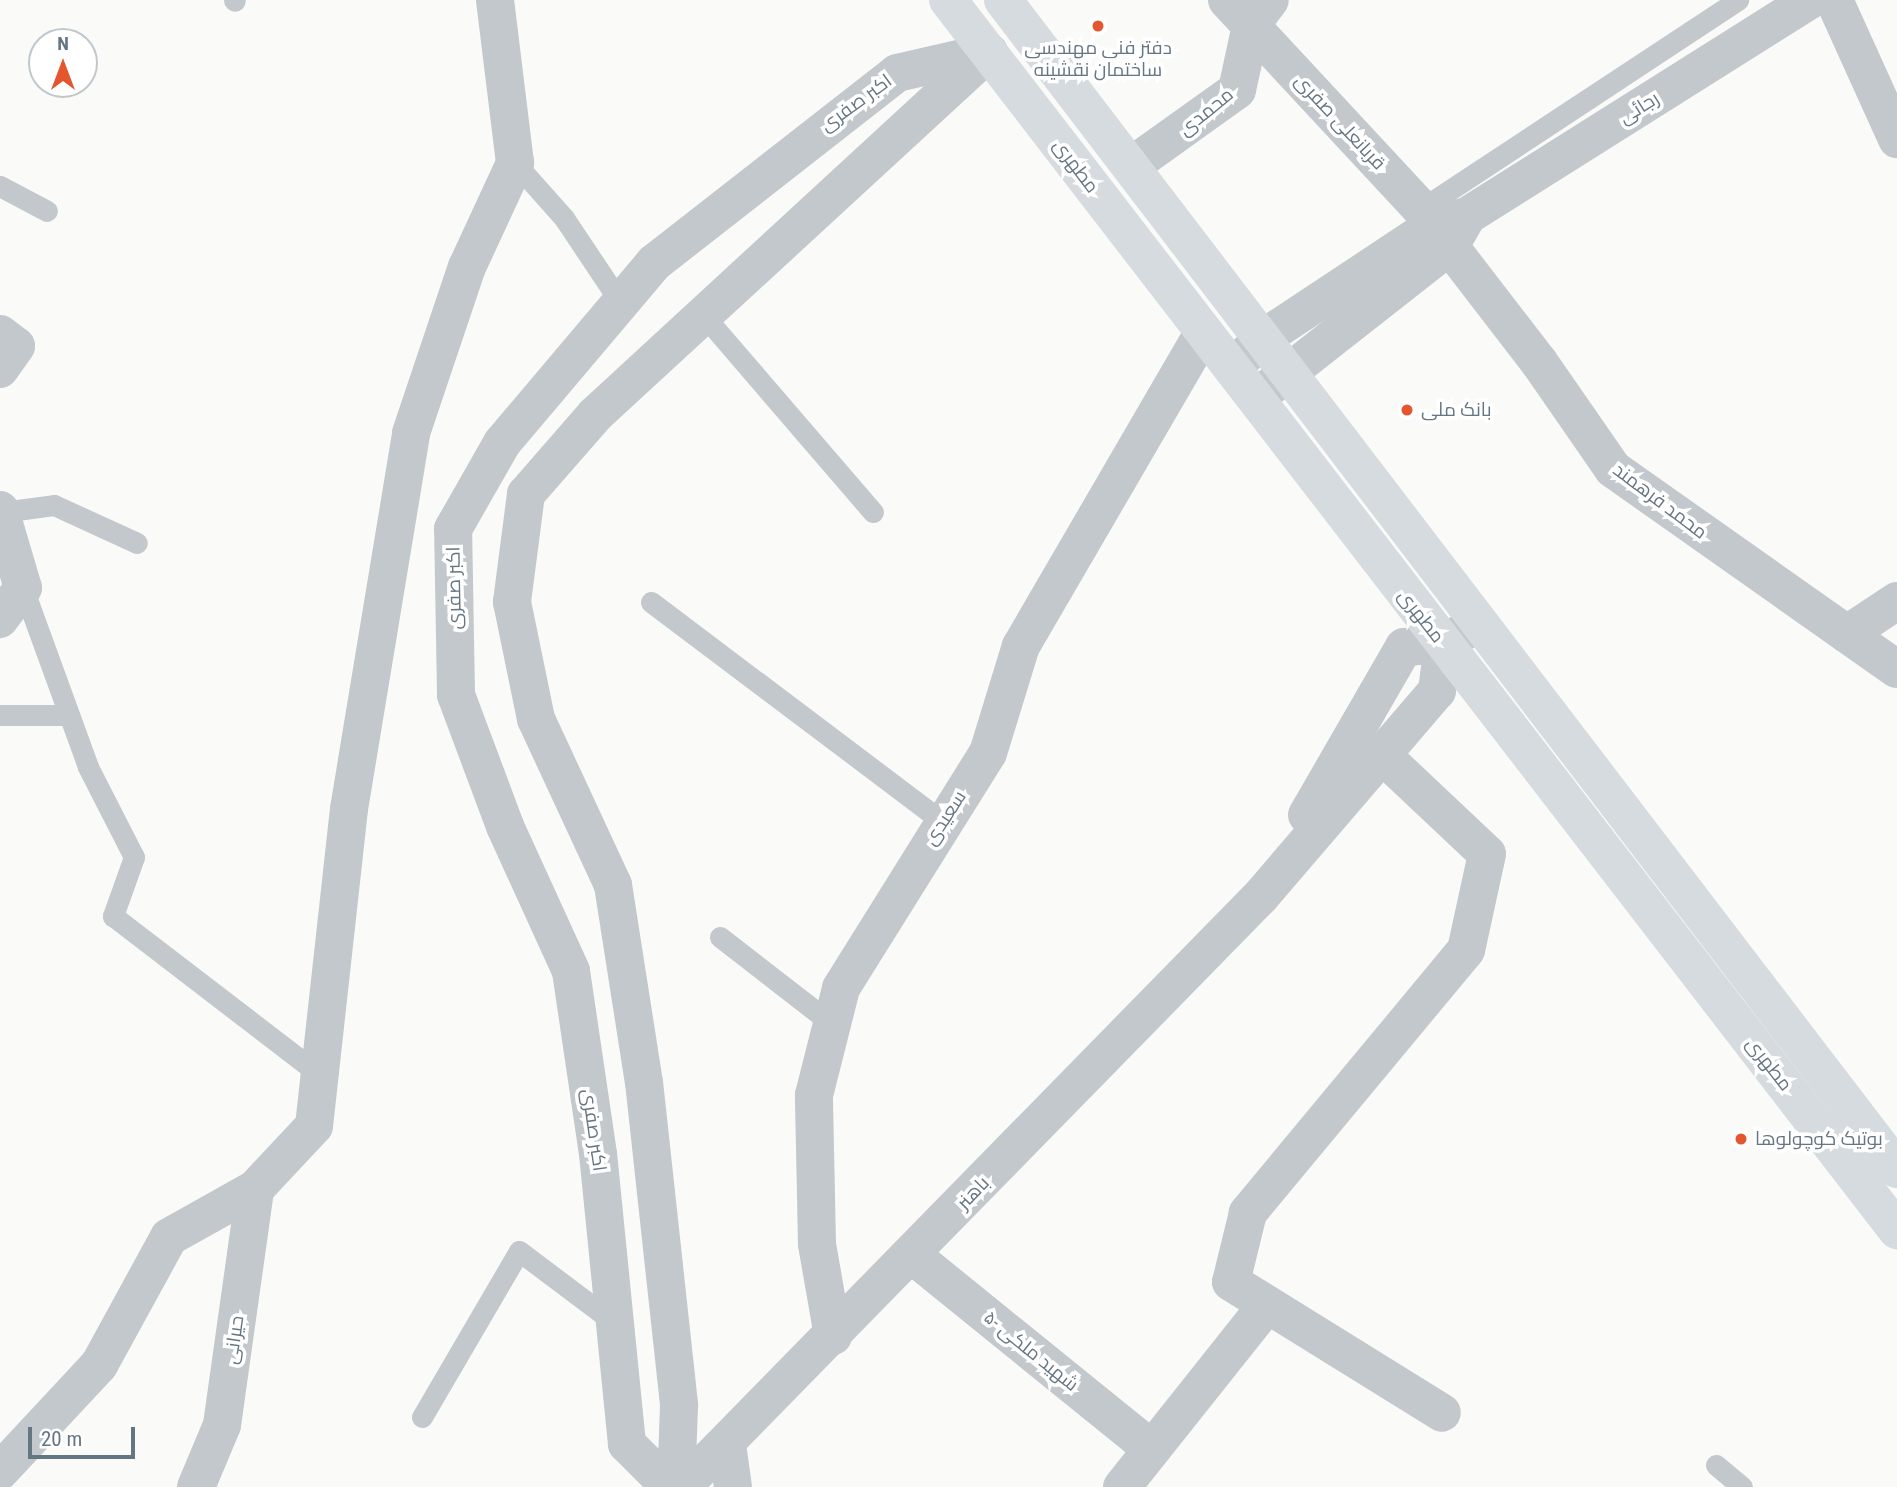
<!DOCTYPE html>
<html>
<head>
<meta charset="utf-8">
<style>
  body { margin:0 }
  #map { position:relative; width:1897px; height:1487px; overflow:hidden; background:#fafaf8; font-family:"Roboto Condensed",Cairo,sans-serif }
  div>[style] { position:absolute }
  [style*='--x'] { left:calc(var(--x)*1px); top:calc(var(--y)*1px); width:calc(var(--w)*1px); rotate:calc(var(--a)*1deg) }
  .service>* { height:21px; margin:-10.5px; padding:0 10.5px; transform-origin:10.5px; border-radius:10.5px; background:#c3c8cc }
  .minor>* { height:38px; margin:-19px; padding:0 19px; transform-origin:19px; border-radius:19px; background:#c3c8cc }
  .tertiary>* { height:38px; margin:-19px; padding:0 19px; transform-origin:19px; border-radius:19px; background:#c3c8cc }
  .secondary>* { height:38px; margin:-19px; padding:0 19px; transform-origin:19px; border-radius:19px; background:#d6dbdf }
  .dots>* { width:19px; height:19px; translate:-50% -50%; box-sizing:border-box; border:4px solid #fff; border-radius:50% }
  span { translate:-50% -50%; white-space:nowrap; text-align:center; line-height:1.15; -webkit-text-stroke:7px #fff; paint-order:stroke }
  .poi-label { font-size:19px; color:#657683 }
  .left { translate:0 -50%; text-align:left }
  .street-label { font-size:19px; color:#657683 }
  .north { position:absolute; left:28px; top:28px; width:70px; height:70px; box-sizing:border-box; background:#fff; border:2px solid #c1c8cd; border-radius:50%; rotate:0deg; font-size:19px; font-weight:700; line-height:28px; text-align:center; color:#657683 }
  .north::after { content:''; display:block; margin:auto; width:24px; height:32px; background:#e4572e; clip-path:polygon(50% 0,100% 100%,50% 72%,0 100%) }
  .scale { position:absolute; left:28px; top:1427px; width:107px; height:32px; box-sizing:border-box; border:4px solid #657683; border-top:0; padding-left:9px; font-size:21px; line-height:24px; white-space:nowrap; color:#657683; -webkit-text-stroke:5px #fff; paint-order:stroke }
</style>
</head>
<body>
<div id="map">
  <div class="service">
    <i style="--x:234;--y:0;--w:1;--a:45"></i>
    <i style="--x:515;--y:163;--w:74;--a:48.3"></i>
    <i style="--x:564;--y:218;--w:101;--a:56.3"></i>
    <i style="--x:0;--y:186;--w:53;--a:28"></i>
    <i style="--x:1421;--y:209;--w:380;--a:-33.4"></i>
    <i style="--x:706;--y:318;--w:256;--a:49.3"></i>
    <i style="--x:2;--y:512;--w:52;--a:-7.7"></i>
    <i style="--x:54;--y:505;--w:91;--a:24.6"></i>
    <i style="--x:23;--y:588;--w:190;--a:70"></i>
    <i style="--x:88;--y:767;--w:101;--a:62.9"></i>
    <i style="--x:134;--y:857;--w:63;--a:109.6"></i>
    <i style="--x:113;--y:916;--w:261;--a:37.5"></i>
    <i style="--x:651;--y:602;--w:366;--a:37"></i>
    <i style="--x:0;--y:715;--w:69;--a:0"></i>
    <i style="--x:720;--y:937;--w:142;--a:37.8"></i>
    <i style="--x:422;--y:1417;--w:192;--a:-59.7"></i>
    <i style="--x:519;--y:1251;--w:120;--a:36.9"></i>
    <i style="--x:1716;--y:1465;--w:34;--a:40"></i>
  </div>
  <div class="minor">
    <i style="--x:1227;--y:0;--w:285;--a:47.1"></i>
    <i style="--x:1421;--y:209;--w:193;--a:52.4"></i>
    <i style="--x:1539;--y:362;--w:130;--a:55.3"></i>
    <i style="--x:1613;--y:469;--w:347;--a:35.2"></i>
    <i style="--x:1834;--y:0;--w:153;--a:65.6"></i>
    <i style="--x:1131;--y:166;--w:130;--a:-35.6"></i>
    <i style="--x:1237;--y:90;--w:66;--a:-77.8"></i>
    <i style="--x:1251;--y:25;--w:31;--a:-53"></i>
    <i style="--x:0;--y:334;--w:20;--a:37"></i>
    <i style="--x:16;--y:346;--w:28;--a:125"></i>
    <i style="--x:0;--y:510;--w:81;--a:73.6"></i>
    <i style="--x:23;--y:588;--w:39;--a:127"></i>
    <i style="--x:1847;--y:634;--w:60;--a:-33.4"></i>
    <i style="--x:1382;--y:755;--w:144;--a:43.3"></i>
    <i style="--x:1487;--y:854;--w:98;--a:102.3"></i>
    <i style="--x:1466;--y:950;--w:342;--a:129.7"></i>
    <i style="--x:1248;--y:1213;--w:71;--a:103.8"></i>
    <i style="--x:1231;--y:1282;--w:248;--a:31.8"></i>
    <i style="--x:912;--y:1255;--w:306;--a:39"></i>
    <i style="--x:833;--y:1336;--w:93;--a:-99.9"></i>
    <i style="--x:817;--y:1244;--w:149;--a:-91.2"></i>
    <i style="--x:814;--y:1095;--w:110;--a:-75.8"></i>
    <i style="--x:841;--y:988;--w:277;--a:-58"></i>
    <i style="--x:988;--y:753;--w:112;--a:-72.9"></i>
    <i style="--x:1021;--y:646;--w:362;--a:-59.8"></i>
    <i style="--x:727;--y:1444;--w:43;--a:82.1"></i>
    <i style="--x:0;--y:1471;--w:145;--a:-47"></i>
    <i style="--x:99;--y:1365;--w:146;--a:-61.3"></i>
    <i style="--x:169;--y:1237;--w:98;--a:-29.2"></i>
    <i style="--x:255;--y:1189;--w:86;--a:-46.9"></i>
    <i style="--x:314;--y:1126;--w:319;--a:-83.7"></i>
    <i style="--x:349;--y:809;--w:381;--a:-80.6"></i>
    <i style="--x:411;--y:433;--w:175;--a:-71.4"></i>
    <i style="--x:467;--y:267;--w:115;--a:-65.2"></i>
    <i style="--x:515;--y:163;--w:164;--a:-97"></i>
    <i style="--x:196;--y:1487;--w:67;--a:-67.2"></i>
    <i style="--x:222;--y:1425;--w:238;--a:-82"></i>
    <i style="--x:670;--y:1487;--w:61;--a:-135"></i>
    <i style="--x:627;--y:1444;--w:291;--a:-95.7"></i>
    <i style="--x:598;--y:1154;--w:185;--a:-98.4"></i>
    <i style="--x:571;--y:971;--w:159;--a:-114.5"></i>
    <i style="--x:505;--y:826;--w:140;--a:-110.5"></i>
    <i style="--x:456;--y:695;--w:166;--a:-91"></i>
    <i style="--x:453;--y:529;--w:99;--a:-60.3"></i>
    <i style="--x:502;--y:443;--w:236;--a:-49.8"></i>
    <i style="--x:654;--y:263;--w:308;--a:-38"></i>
    <i style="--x:897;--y:73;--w:94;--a:-12.9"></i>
    <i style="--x:989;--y:52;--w:536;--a:137.35"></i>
    <i style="--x:595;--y:415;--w:105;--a:131.1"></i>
    <i style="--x:526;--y:494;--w:109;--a:97.4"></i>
    <i style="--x:512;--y:602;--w:119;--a:78.4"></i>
    <i style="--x:536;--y:719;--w:183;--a:65.1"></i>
    <i style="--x:613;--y:885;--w:199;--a:81.1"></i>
    <i style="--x:644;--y:1082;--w:326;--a:83.8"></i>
    <i style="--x:679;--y:1406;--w:81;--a:92.1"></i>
    <i style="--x:1122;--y:1487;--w:233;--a:-51.5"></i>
  </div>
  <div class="tertiary">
    <i style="--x:1237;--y:363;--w:38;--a:-43"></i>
    <i style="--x:1265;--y:337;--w:203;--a:-33.5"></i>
    <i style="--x:1434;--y:225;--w:34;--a:-15"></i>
    <i style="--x:1467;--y:216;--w:405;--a:-32.2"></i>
    <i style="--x:1261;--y:394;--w:240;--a:-38.1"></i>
    <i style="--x:1450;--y:246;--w:34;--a:-60"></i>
    <i style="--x:1307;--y:815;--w:194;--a:-60"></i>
    <i style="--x:1404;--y:647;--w:39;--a:-4"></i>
    <i style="--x:1443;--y:644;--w:26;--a:-31"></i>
    <i style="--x:682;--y:1487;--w:827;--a:-45.59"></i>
    <i style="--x:1261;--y:896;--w:270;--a:-49.4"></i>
    <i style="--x:1437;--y:691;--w:47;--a:-82.7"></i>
  </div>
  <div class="secondary">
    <i style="--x:948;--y:0;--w:1554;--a:52.35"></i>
    <i style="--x:1003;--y:0;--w:1472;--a:52.59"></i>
  </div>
  <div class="dots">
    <i style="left:1098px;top:26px;background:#e4572e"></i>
    <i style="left:1407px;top:410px;background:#e4572e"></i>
    <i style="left:1741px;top:1139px;background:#e4572e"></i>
  </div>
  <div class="poi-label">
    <span style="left:1098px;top:59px">دفتر فنی مهندسی<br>ساختمان نقشینه</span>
    <span class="left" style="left:1421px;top:410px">بانک ملی</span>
    <span class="left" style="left:1755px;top:1139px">بوتیک کوچولوها</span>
  </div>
  <div class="street-label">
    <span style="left:856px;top:103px;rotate:-36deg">اکبر صفری</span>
    <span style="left:1639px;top:108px;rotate:-32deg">رجائی</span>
    <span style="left:1206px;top:112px;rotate:-39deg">محمدی</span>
    <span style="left:1340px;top:122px;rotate:47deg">قربانعلی صفری</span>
    <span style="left:1076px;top:166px;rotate:53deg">مطهری</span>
    <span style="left:1660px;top:501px;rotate:37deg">محمد فرهمند</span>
    <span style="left:454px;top:588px;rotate:-91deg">اکبر صفری</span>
    <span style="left:1421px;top:616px;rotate:52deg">مطهری</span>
    <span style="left:945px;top:818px;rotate:-57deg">سعیدی</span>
    <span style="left:1769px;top:1064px;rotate:52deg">مطهری</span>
    <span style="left:594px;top:1130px;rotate:82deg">اکبر صفری</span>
    <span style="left:973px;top:1193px;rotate:-46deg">باهنر</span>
    <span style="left:234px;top:1340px;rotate:-82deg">حیرانی</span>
    <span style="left:1031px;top:1351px;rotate:39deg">۵- شهید ملکی</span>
  </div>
  <div class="north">N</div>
  <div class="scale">20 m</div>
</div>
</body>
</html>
